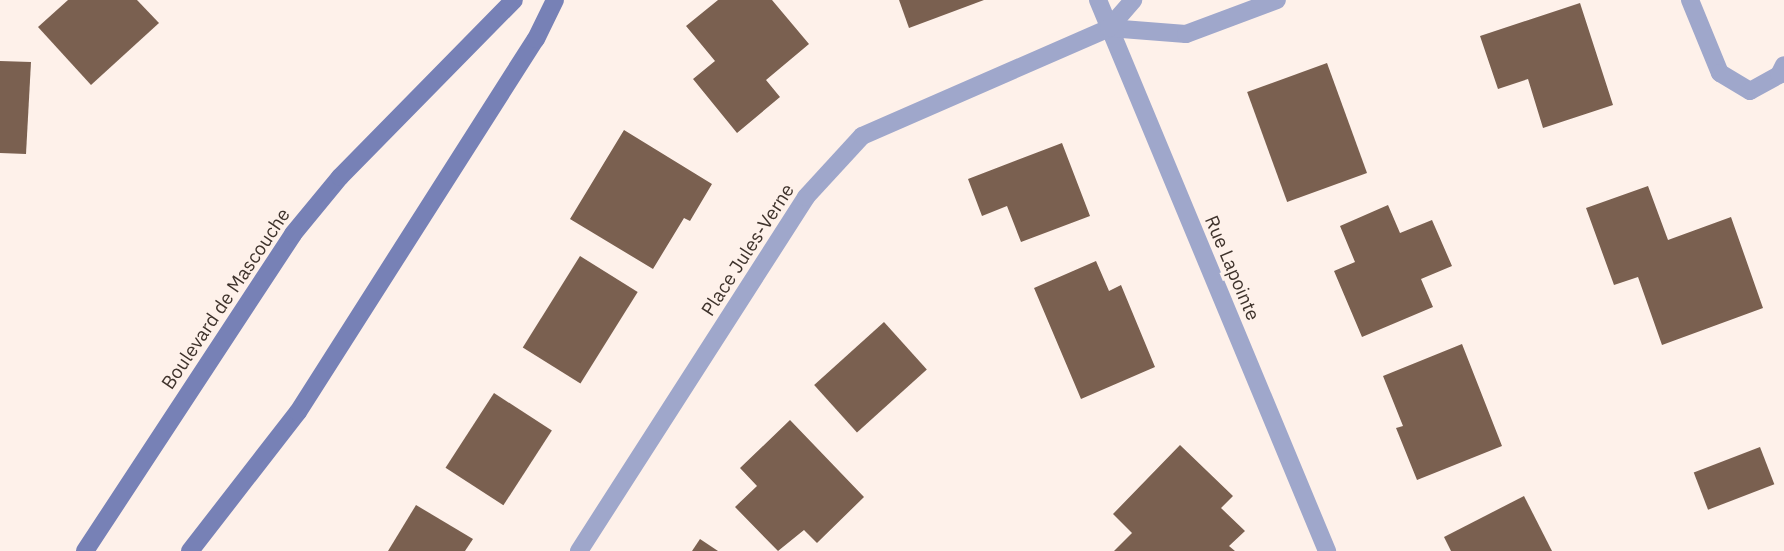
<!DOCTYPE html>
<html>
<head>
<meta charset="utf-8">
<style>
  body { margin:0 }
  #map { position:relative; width:1784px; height:551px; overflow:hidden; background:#fef1ea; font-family:"IBM Plex Sans",sans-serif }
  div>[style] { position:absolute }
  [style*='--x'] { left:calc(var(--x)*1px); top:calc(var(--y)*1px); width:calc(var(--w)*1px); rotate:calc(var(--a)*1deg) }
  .building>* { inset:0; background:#7a6050; transform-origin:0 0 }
  .street>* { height:18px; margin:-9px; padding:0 9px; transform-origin:9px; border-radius:9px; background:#9fa7cb }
  .secondary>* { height:18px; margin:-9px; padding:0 9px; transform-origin:9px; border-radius:9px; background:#7781b6 }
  span { translate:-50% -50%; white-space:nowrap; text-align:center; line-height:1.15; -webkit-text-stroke:7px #fef1ea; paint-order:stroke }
  .street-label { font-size:19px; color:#3f332c }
</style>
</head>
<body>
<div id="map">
  <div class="building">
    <i style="clip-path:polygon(68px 0,137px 0,159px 23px,91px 85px,38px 27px)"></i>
    <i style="clip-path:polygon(718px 0,772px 0,809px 44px,766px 80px,780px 97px,737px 133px,693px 79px,715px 61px,686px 26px)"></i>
    <i style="clip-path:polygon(899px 0,984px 0,909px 28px)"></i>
    <i style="clip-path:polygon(1580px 3px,1613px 105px,1543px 128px,1528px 79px,1498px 89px,1480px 36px)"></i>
    <i style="clip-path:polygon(0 61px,31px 62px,26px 154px,0 153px)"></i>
    <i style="left:1327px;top:63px;width:117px;height:85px;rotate:70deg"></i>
    <i style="clip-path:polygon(624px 130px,712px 184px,690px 221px,684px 218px,653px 269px,570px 219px)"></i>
    <i style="clip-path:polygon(1062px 143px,1090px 216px,1021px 242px,1007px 206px,982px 216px,968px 179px)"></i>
    <i style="clip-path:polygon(1648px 186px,1668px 240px,1731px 217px,1763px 308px,1662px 345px,1638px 277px,1614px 285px,1586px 208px)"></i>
    <i style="clip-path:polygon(1388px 205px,1400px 233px,1432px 220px,1452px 266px,1421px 279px,1433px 307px,1362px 337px,1334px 271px,1355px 262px,1340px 226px)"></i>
    <i style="left:580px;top:256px;width:68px;height:108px;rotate:32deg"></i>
    <i style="clip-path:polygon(1096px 261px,1109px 291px,1121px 285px,1155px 367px,1081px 399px,1034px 288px)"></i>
    <i style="left:884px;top:322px;width:64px;height:94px;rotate:48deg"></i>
    <i style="clip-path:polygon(1462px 344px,1502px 446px,1417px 480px,1396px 428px,1403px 426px,1383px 376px)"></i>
    <i style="left:494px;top:393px;width:69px;height:89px;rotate:33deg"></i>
    <i style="clip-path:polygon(790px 420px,864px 497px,817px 543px,804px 530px,778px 551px,735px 507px,757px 486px,740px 468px)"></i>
    <i style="clip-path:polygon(1180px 445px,1233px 496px,1221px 508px,1245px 531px,1229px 546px,1235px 551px,1114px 551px,1132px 533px,1113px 514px)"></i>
    <i style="left:1760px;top:447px;width:40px;height:71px;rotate:69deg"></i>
    <i style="clip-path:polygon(1524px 496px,1552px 551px,1451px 551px,1444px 537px)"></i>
    <i style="clip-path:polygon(416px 505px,473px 539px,465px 551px,388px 551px)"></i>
    <i style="clip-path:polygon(700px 539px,718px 551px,692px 551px)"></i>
  </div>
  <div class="street">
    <i style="--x:1098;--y:0;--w:597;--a:67.43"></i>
    <i style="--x:1690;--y:0;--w:79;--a:67.7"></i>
    <i style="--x:1720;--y:73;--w:35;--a:31"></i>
    <i style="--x:1750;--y:91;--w:33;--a:-29"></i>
    <i style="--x:1779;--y:75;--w:11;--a:-63"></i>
    <i style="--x:1109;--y:28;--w:77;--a:4.5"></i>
    <i style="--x:1186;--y:34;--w:97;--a:-20.5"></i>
    <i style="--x:579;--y:551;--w:421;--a:-57.3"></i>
    <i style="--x:806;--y:197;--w:83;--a:-47.4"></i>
    <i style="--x:862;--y:136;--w:270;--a:-23.6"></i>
    <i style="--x:1109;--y:28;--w:37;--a:-49"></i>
  </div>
  <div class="secondary">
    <i style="--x:85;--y:551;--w:379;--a:-56.7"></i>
    <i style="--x:293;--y:234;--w:74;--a:-50.5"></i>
    <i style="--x:340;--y:177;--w:248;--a:-45.5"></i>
    <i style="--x:190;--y:551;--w:176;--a:-52.2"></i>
    <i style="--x:298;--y:412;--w:442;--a:-57.5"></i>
    <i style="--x:536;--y:39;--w:43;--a:-64"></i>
  </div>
  <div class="street-label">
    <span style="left:748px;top:250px;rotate:-57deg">Place Jules-Verne</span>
    <span style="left:1232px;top:268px;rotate:67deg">Rue Lapointe</span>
    <span style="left:226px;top:299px;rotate:-56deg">Boulevard de Mascouche</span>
  </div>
</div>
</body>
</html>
